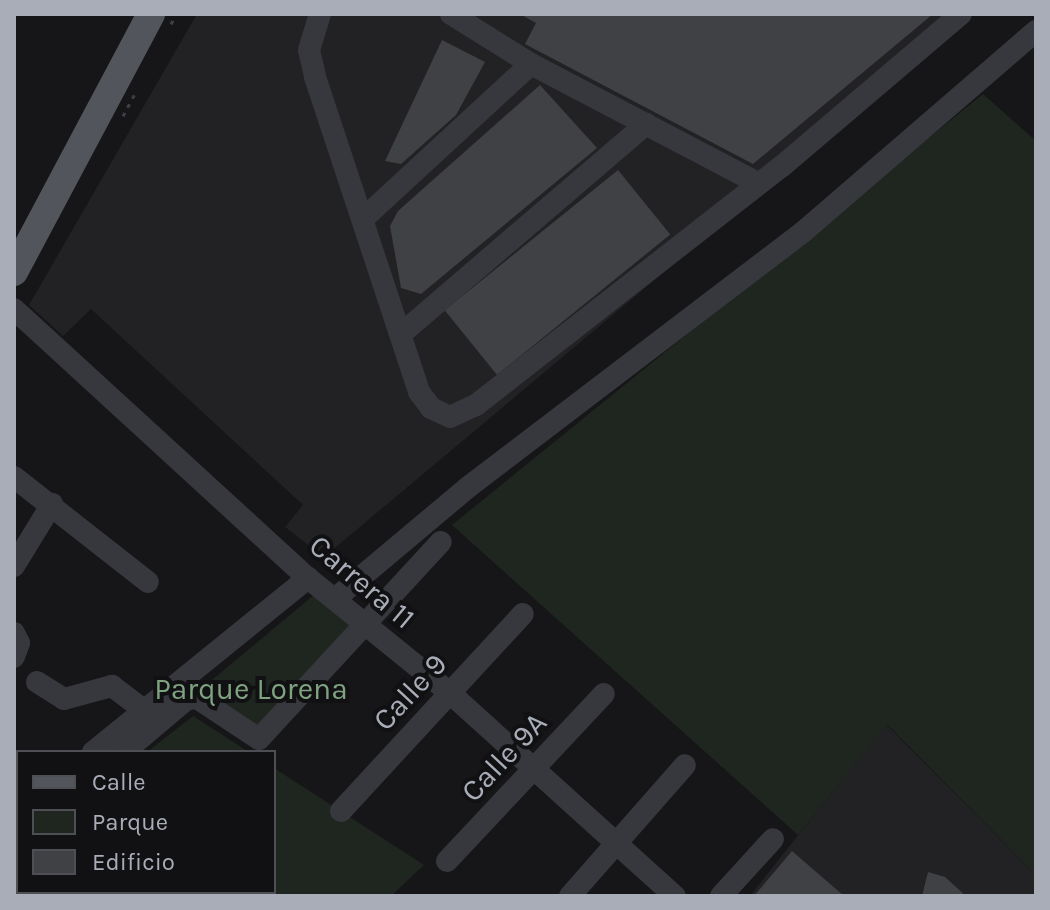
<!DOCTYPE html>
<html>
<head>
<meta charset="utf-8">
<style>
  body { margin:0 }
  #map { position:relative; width:1050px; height:910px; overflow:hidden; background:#161618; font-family:Karla,sans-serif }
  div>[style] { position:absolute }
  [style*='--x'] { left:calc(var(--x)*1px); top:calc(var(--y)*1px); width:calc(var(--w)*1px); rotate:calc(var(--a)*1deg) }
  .built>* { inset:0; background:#222225 }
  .green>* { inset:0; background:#1e261f }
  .building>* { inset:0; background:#404145; transform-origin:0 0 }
  .path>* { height:3px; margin-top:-1.5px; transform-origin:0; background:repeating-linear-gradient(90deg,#3d3f44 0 4px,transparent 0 10px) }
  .minor>* { height:22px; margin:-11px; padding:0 11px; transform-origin:11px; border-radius:11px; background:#37383d }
  .major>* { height:28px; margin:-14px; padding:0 14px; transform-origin:14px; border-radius:14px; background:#53555c }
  span { translate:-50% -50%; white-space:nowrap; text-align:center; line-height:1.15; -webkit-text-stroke:8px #111113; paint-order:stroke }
  .street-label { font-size:30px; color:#a8adb8 }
  .park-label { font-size:30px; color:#7fa381 }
  .frame { position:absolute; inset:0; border:16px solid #a8adb8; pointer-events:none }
  .legend { position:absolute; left:16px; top:750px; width:260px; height:144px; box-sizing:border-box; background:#111113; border:2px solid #4d4f55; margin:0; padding:10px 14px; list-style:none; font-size:24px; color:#a8adb8 }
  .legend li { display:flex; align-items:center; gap:16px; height:40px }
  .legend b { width:40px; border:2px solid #4d4f55 }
</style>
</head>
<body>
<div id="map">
  <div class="built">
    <i style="clip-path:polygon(197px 14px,972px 14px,324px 557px,285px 527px,303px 505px,91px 309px,63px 336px,29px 305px)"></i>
    <i style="clip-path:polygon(886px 724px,1036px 875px,1036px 896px,750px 896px)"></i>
  </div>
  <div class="green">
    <i style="clip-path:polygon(983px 94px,1036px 141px,1036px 875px,887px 724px,798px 835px,452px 525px)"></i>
    <i style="clip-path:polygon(315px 594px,352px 628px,254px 734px,199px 691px)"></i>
    <i style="clip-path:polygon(193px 716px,249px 752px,147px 752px)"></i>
    <i style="clip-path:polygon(274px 768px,424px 865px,391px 896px,154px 896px,151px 892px,274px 892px)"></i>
  </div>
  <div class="building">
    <i style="clip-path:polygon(520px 14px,933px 14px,753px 164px,525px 44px,536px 23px)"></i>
    <i style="clip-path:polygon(442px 40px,485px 62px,456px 115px,401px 164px,385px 161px)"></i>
    <i style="clip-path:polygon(540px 85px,597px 148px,421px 294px,401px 288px,390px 226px,398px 211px)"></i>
    <i style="left:618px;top:170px;width:83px;height:223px;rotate:51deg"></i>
    <i style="clip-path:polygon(792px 851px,844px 896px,754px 896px)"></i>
    <i style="clip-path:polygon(928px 872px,945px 877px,966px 896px,922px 896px)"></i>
  </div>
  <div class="path">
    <i style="--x:171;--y:24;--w:11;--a:-63"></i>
    <i style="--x:123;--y:116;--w:24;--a:-62"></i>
  </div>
  <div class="minor">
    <i style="--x:320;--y:14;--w:38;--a:107"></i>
    <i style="--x:309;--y:50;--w:28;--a:77"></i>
    <i style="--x:315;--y:77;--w:332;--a:71.7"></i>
    <i style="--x:419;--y:392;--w:20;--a:53"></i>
    <i style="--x:431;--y:408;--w:21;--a:25"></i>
    <i style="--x:450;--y:417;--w:29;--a:-25"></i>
    <i style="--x:476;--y:405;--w:387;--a:-38"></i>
    <i style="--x:781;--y:167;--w:236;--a:-40.4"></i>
    <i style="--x:451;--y:14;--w:94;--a:32"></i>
    <i style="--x:531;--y:64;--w:254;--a:27.7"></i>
    <i style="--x:364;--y:218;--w:227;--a:-42.7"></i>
    <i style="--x:14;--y:309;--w:398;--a:42.5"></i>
    <i style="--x:308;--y:578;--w:183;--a:39"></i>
    <i style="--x:450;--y:693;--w:303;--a:42.1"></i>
    <i style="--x:401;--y:334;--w:323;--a:-40.6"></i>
    <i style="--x:14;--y:477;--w:170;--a:38.1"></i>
    <i style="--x:14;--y:566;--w:73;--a:-58.5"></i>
    <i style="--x:336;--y:598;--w:171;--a:-40"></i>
    <i style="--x:467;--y:488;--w:422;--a:-37.3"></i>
    <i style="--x:803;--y:232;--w:308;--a:-40.8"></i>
    <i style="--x:14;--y:633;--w:11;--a:63"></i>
    <i style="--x:19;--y:643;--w:15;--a:110"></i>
    <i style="--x:37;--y:682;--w:32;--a:32"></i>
    <i style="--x:64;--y:699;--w:50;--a:-15.2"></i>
    <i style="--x:112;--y:686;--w:41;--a:37.1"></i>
    <i style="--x:93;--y:752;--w:277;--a:-39"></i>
    <i style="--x:124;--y:752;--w:82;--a:-40.1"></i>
    <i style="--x:187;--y:699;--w:10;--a:-6"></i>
    <i style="--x:197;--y:698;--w:74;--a:33.5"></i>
    <i style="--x:259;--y:739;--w:268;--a:-47.3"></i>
    <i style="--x:14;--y:773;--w:4;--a:27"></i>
    <i style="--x:341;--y:811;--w:268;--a:-47.3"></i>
    <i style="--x:447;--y:861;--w:229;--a:-46.8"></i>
    <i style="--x:570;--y:896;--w:174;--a:-48.7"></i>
    <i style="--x:721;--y:896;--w:77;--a:-47.6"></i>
  </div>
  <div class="major">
    <i style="--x:14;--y:272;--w:292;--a:-62"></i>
  </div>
  <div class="street-label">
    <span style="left:362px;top:582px;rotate:40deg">Carrera 11</span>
    <span style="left:410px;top:692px;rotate:-47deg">Calle 9</span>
    <span style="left:504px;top:757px;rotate:-47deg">Calle 9A</span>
  </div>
  <div class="park-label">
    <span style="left:251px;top:689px">Parque Lorena</span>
  </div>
  <div class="frame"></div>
  <ul class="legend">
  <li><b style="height:10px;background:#53555c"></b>Calle</li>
  <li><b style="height:22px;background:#1e261f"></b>Parque</li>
  <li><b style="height:22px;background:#404145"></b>Edificio</li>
  </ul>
</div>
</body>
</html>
